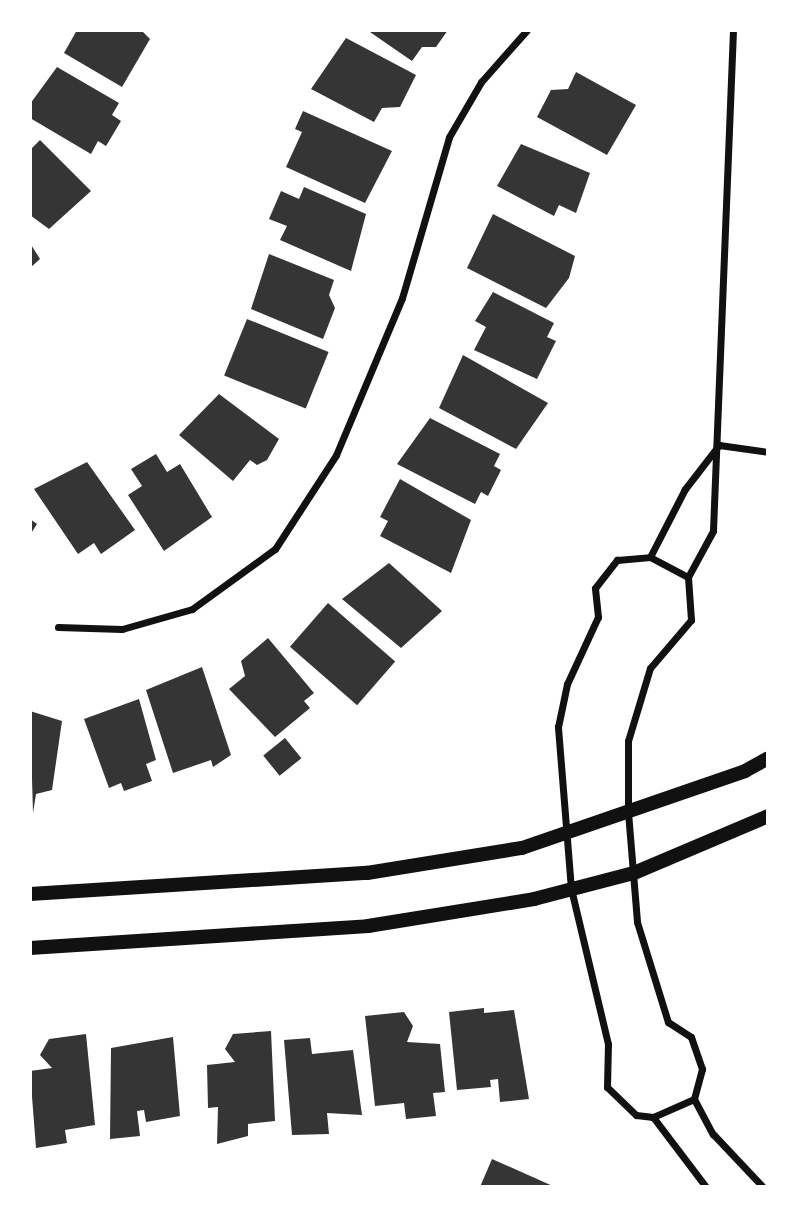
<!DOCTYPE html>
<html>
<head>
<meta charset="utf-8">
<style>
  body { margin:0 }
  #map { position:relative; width:798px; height:1217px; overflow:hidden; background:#fff; font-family:Montserrat,sans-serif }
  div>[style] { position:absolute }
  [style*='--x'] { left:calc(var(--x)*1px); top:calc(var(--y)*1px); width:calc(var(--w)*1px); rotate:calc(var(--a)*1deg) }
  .building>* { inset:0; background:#353535; transform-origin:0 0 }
  .minor>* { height:7px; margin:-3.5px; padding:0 3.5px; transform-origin:3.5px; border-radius:3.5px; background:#111 }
  .secondary>* { height:14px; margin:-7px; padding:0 7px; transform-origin:7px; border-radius:7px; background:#111 }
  span { translate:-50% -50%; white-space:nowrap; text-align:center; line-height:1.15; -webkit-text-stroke:5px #fff; paint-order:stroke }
  .frame { position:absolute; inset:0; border:32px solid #fff; pointer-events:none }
</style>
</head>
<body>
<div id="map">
  <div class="building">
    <i style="clip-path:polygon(77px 30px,141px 30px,150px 39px,122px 87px,64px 53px)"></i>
    <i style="clip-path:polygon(367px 30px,448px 30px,436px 47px,422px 47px,412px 61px)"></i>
    <i style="clip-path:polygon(346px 38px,416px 75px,400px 107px,382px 108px,374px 122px,311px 89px)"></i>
    <i style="clip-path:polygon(57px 67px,119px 103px,112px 115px,121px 121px,106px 146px,98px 141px,91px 154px,30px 118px,30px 104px)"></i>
    <i style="clip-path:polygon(576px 72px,636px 105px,607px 155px,537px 117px,551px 90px,568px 89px)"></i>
    <i style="clip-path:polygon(303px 111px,392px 151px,365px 203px,286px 167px,302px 132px,295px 129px)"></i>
    <i style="clip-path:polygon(40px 140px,91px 191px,49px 229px,30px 215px,30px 150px)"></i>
    <i style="clip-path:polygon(521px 144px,590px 173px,576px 213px,559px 205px,554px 216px,497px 186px)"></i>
    <i style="clip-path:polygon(304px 187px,366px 214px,351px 271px,280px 240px,287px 226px,269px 219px,281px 191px,299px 199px)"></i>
    <i style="clip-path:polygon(493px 214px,575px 256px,569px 278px,546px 308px,467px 268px)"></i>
    <i style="clip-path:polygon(30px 243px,40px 259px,30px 268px)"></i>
    <i style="clip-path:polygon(269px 254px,334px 280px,329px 295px,335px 308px,323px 339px,251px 309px)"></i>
    <i style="clip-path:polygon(493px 292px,554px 323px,547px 337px,556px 341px,537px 379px,474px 350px,486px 327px,475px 321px)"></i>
    <i style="left:247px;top:319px;width:88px;height:61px;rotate:22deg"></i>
    <i style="clip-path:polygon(463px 355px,548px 403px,516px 449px,439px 408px)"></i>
    <i style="clip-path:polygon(219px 394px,279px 439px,267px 460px,257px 465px,250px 460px,233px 481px,179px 435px)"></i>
    <i style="clip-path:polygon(430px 418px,500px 454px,494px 466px,501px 470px,488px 496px,481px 492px,475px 504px,397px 464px)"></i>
    <i style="clip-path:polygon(156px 454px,167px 472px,180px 464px,212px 517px,164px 551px,128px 495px,142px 486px,131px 469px)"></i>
    <i style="clip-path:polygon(87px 462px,135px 530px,101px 554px,94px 543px,78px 554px,34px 489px)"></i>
    <i style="clip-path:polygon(400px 479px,471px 520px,451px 573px,380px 536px,388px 521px,380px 517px)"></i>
    <i style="clip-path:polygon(30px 519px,37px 524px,30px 535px)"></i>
    <i style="clip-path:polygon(389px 563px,442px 611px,401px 648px,342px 599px)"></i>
    <i style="left:328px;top:603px;width:89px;height:58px;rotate:41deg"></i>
    <i style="clip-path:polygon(268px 638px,314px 693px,304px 701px,310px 708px,275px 737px,229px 689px,245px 676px,241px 661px)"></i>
    <i style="clip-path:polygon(202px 667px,231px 755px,213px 767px,211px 760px,173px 773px,146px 690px)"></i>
    <i style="clip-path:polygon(139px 699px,156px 760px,146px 764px,152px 781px,124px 791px,121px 783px,109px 788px,84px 719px)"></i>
    <i style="clip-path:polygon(30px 711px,62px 721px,52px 790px,36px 794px,33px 813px)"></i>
    <i style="left:285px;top:738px;width:26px;height:28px;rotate:51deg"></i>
    <i style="clip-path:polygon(484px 1008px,484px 1013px,514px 1010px,529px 1099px,500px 1102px,498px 1079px,490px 1080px,491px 1087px,457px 1090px,449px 1012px)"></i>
    <i style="clip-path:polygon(404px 1012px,413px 1026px,407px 1042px,440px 1044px,445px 1092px,433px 1093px,436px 1116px,406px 1119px,404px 1103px,375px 1106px,365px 1016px)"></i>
    <i style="clip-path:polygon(271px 1031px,275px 1121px,248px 1124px,248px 1136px,217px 1144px,218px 1107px,208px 1108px,207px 1065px,235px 1062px,225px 1049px,233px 1034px)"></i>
    <i style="clip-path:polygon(86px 1034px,95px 1125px,65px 1130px,67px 1143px,36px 1148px,30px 1071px,52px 1068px,40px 1055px,49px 1039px)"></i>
    <i style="clip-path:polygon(173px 1037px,180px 1116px,146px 1122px,144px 1110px,137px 1111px,140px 1136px,110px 1139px,111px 1048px)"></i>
    <i style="clip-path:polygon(310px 1038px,312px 1054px,353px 1050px,362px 1115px,327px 1113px,329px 1134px,292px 1135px,284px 1040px)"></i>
    <i style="clip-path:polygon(492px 1159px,555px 1187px,480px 1187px)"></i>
  </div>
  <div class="minor">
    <i style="--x:733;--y:30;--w:501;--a:92.29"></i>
    <i style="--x:713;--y:531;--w:52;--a:118.5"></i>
    <i style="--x:688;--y:577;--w:43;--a:86"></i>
    <i style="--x:691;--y:620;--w:63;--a:130.5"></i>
    <i style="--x:650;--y:668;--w:76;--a:106.8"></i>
    <i style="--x:628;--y:741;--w:71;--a:90"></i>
    <i style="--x:628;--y:812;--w:110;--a:85.3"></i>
    <i style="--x:637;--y:922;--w:105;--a:72.8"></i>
    <i style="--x:668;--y:1022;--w:27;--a:33"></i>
    <i style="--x:691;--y:1037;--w:34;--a:71"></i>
    <i style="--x:702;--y:1069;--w:31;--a:105"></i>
    <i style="--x:694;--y:1099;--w:40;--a:62"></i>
    <i style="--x:713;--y:1134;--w:73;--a:46.7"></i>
    <i style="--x:719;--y:445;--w:49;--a:8.1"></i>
    <i style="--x:650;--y:557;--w:43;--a:27.8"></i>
    <i style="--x:58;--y:627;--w:64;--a:1.8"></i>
    <i style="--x:122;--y:629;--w:73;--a:-15.9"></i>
    <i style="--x:192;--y:609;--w:102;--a:-35.9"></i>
    <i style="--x:275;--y:549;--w:112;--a:-57"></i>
    <i style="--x:336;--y:455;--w:170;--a:-67.2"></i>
    <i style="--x:402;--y:298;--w:168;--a:-73.7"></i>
    <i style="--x:449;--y:137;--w:64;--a:-59.8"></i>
    <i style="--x:481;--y:82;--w:69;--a:-48.5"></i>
    <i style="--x:694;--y:1099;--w:45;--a:156.3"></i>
    <i style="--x:653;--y:1117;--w:17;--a:-173"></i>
    <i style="--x:636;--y:1115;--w:40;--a:-136"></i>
    <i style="--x:607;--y:1087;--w:43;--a:-88.7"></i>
    <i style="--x:608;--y:1044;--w:159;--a:-103.4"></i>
    <i style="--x:571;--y:889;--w:163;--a:-94.6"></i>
    <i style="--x:558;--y:727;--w:44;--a:-78.2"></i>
    <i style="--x:567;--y:684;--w:74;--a:-65.2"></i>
    <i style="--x:598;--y:617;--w:29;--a:-96"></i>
    <i style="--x:595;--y:588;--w:36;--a:-52"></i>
    <i style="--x:617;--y:560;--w:33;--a:-5"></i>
    <i style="--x:650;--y:557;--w:76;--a:-62.8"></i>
    <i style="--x:685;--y:489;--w:56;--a:-52.3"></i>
    <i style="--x:653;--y:1117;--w:88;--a:52.9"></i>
  </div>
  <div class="secondary">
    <i style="--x:30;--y:894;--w:338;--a:-3.6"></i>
    <i style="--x:367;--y:873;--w:157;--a:-9.2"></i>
    <i style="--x:522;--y:848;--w:236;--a:-19"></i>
    <i style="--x:745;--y:771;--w:26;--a:-29"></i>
    <i style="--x:30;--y:948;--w:339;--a:-3.7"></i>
    <i style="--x:368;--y:926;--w:168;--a:-9.2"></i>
    <i style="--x:534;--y:899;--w:103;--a:-14.6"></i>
    <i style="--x:634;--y:873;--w:146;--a:-23"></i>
  </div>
  <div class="frame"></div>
</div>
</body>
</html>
